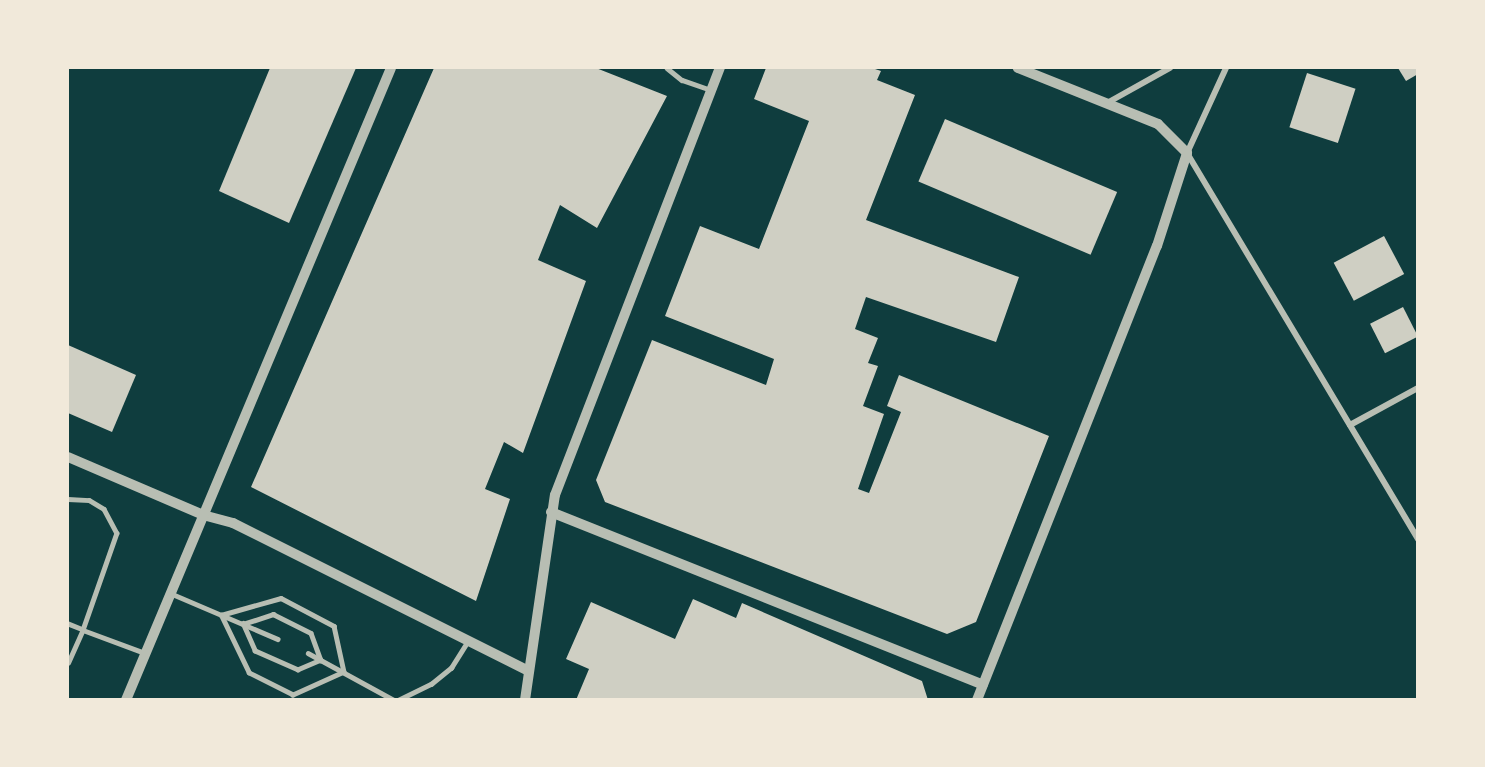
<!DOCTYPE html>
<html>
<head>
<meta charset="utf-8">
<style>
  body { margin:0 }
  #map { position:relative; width:1485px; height:767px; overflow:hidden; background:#0f3d3e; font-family:Figtree,sans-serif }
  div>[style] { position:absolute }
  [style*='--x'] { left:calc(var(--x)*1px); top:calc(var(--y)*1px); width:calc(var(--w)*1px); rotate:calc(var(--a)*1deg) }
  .building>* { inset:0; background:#cfcfc3; transform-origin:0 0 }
  .service>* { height:4.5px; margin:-2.25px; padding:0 2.25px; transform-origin:2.25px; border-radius:2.25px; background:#b8beb3 }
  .minor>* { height:6px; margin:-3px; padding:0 3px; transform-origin:3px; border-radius:3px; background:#b8beb3 }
  .tertiary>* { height:10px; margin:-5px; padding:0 5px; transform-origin:5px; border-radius:5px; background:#b8beb3 }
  span { translate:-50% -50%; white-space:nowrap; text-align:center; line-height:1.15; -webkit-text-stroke:5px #f1e9da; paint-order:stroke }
  .frame { position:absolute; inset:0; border:69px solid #f1e9da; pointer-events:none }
</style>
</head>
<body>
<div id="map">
  <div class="building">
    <i style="clip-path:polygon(270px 68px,356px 68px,289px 223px,219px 191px)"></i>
    <i style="clip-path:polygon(434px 68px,596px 68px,667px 96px,597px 228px,560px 205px,538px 260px,586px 281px,523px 453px,504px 442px,485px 489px,510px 499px,476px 601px,251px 487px)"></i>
    <i style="clip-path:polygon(766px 68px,872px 68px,881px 71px,877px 80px,915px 95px,866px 220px,1019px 277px,996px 342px,866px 297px,855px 329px,878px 338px,868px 363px,878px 366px,863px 406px,884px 414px,858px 489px,869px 493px,901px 412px,887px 406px,899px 375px,1049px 436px,976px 622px,947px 634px,605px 502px,596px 480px,652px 340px,766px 385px,774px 359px,665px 316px,700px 226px,759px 249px,809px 121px,754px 99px)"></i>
    <i style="clip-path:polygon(1398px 68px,1418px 68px,1418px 74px,1406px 81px)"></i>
    <i style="left:1307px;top:73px;width:51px;height:57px;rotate:18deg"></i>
    <i style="left:945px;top:119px;width:187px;height:68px;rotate:23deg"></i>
    <i style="left:1384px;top:236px;width:43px;height:57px;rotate:62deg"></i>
    <i style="left:1403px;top:307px;width:33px;height:37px;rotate:63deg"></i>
    <i style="clip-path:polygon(68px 345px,136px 375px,112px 432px,68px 413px)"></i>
    <i style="clip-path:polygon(693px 599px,736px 618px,742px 603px,922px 681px,928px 700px,576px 700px,589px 669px,566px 659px,591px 602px,675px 639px)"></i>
  </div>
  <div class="service">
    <i style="--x:667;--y:68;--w:19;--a:39"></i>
    <i style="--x:682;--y:80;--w:31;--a:19"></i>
    <i style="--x:68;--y:499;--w:21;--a:3"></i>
    <i style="--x:89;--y:500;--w:17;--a:31"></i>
    <i style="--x:104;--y:509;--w:27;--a:62"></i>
    <i style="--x:117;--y:533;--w:103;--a:109.3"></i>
    <i style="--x:83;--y:630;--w:16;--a:-158"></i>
    <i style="--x:170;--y:593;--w:117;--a:23.1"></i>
    <i style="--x:281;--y:598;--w:60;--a:27.8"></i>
    <i style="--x:334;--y:626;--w:47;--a:77.7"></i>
    <i style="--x:344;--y:672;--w:56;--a:155.7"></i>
    <i style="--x:293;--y:695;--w:49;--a:-153.4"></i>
    <i style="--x:249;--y:673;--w:64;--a:-115.8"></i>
    <i style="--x:221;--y:615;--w:62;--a:-15.8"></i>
    <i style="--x:273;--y:614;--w:42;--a:26.6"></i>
    <i style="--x:311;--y:633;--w:29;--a:70"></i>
    <i style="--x:321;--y:660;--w:25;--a:157"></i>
    <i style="--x:298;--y:670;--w:47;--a:-156.2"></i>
    <i style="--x:255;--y:651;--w:30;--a:-114"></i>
    <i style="--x:243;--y:624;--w:32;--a:-18"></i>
    <i style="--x:308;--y:653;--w:98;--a:28.7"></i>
    <i style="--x:68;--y:663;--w:36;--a:-66"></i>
    <i style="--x:83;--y:630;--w:66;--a:20.4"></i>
    <i style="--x:398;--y:700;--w:37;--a:-26"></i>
    <i style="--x:431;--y:684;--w:26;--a:-39"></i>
    <i style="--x:451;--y:668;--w:32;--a:-58"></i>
  </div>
  <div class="minor">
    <i style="--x:1226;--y:68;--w:94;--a:114.6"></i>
    <i style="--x:1187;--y:153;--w:450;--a:59.1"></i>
    <i style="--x:1107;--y:103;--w:72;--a:-29.1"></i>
    <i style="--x:1350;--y:425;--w:77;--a:-28.6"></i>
  </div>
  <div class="tertiary">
    <i style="--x:68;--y:457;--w:147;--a:23.2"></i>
    <i style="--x:203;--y:515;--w:31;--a:15"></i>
    <i style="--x:233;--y:523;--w:329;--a:26.6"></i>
    <i style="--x:551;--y:512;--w:465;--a:21.8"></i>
    <i style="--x:126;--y:700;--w:685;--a:-67.25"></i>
    <i style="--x:525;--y:700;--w:207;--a:-81.7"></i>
    <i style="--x:555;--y:495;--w:458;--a:-68.9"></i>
    <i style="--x:977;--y:700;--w:488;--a:-68.4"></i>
    <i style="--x:1157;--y:246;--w:98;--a:-72.1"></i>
    <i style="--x:1187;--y:153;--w:41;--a:-135"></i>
    <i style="--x:1158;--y:124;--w:151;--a:-158.2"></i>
  </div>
  <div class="frame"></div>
</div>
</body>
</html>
